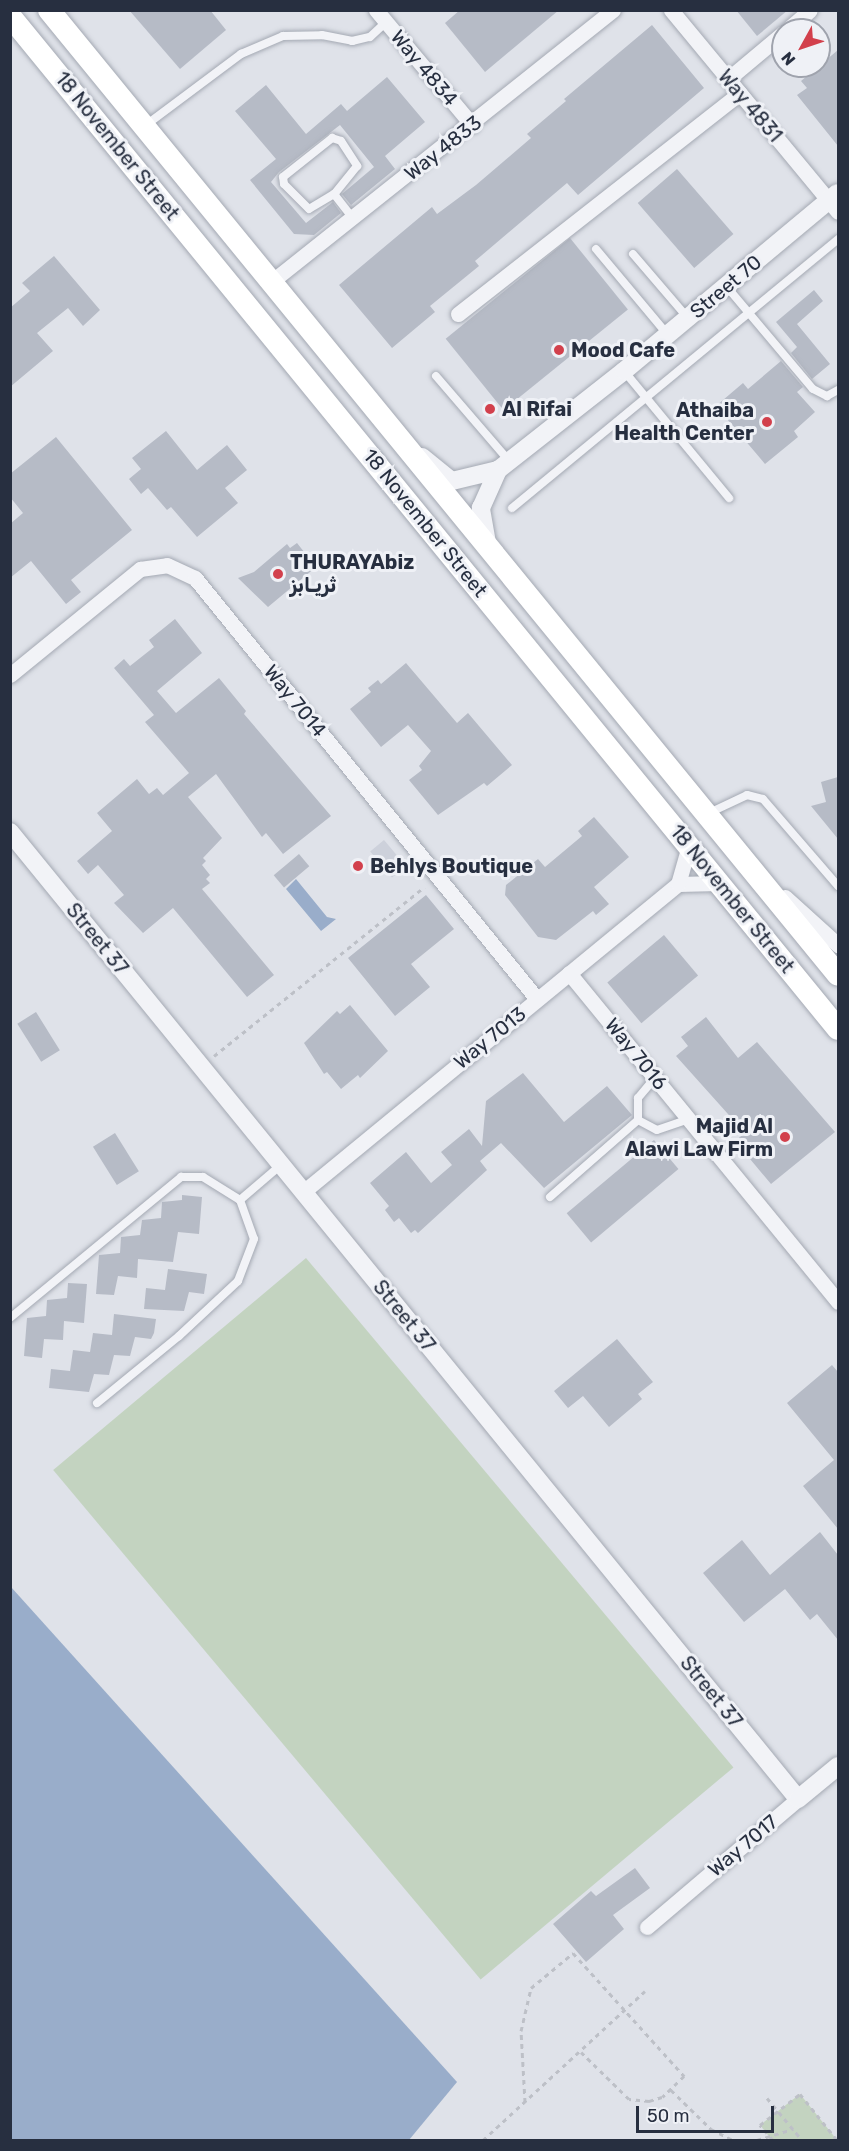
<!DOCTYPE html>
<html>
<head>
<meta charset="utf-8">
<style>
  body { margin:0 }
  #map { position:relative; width:849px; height:2151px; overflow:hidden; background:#dfe2e9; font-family:Rubik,"Noto Sans Arabic",sans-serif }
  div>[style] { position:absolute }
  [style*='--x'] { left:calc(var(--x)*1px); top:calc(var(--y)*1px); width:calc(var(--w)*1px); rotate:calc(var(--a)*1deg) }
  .built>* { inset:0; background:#cdd1db; transform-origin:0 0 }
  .green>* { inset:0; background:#c3d3c0; transform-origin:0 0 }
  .water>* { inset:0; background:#99adca }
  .building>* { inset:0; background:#b6bbc6; transform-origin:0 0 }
  .path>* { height:3px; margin-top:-1.5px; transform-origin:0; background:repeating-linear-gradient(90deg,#bdc0c7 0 4.5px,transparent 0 9px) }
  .roads { filter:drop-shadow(0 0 2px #a4a9b3) drop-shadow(0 0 2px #a4a9b3) }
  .service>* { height:8px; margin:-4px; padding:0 4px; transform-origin:4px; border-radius:4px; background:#f2f3f7 }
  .minor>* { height:15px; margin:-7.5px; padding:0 7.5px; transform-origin:7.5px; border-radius:7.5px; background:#f2f3f7 }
  .tertiary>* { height:18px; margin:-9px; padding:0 9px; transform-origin:9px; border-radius:9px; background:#f2f3f7 }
  .primary>* { height:22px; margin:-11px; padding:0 11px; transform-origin:11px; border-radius:11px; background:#fff }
  .dots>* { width:16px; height:16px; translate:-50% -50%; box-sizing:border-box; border:3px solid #eff1f6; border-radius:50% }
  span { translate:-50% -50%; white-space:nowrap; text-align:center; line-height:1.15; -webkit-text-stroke:6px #eff1f6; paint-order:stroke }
  .street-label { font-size:20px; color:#272f40 }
  .poi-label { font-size:20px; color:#272f40; font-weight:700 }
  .left { translate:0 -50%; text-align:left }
  .right { translate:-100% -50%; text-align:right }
  .frame { position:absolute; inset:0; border:12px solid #272f40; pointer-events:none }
  .north { position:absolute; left:771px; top:18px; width:60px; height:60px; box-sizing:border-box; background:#eff1f6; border:2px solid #9fa3ad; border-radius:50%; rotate:230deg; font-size:16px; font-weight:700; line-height:24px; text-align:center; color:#272f40 }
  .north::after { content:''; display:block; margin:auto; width:21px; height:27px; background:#d2404c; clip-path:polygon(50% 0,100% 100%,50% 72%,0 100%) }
  .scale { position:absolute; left:636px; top:2106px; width:138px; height:27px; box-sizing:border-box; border:3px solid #272f40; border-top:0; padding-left:8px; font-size:18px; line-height:21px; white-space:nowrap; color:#272f40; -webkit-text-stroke:4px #eff1f6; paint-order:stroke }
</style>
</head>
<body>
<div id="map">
  <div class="built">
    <i style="left:384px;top:840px;width:34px;height:18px;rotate:50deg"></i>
  </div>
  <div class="green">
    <i style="left:306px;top:1258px;width:665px;height:330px;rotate:50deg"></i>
    <i style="clip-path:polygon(800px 2094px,837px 2140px,772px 2140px,760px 2125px)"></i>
  </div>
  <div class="water">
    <i style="clip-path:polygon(296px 879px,327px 917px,336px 919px,321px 931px,286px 889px)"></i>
    <i style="clip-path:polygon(11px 1587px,457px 2082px,409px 2140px,11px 2140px)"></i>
  </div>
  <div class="building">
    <i style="clip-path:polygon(129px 10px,210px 10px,226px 30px,180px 69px)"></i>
    <i style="clip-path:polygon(460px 10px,559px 10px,485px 72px,445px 23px)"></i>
    <i style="clip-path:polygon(736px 10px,788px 10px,757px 36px)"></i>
    <i style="clip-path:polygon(652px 25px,704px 88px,578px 195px,567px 183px,475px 261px,479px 266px,430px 306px,435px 312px,392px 348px,339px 285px,432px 207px,437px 214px,476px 185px,531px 138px,527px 134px,566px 101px,564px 99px)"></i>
    <i style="clip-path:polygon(838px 50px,838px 146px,797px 95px,807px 88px,801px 81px)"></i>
    <i style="clip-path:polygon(387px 77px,425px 122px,385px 156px,395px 169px,351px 205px,342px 194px,374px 167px,340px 125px,279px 172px,271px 182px,306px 223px,333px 202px,341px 213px,314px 235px,294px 234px,250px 180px,276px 159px,235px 111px,266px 85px,306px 134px,341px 104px,347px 111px)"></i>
    <i style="left:677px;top:169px;width:86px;height:52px;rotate:49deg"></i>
    <i style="left:570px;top:238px;width:92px;height:160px;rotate:51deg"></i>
    <i style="clip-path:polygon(54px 256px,100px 310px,83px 326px,68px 308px,37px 333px,53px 351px,10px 387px,10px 308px,30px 291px,22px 283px)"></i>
    <i style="clip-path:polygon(814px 290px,823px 301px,797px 324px,830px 364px,812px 379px,791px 353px,797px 347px,776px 322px)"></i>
    <i style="clip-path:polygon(781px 361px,803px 387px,797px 392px,815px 412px,794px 431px,798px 437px,765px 464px,716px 406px,743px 383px,748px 389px)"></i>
    <i style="clip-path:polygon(166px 431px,197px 470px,227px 445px,247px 470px,225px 488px,238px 503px,197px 537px,171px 507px,167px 510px,148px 488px,141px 494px,129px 479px,141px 469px,132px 458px)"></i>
    <i style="clip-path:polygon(56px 437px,132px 530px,71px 580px,81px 592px,66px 604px,31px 561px,10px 578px,10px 524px,23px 513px,10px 497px,10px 474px)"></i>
    <i style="clip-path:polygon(297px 543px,316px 567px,268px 607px,238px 578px,254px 572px,287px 544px,290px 548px)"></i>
    <i style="clip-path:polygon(175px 619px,202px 653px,157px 691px,176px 713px,219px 678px,246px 711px,244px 714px,331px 816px,283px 854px,266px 833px,262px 837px,216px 774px,188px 797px,222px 838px,203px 858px,206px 861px,202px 865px,210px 875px,206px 879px,210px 883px,202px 889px,274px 975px,247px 997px,173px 908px,143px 933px,114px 903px,124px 895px,98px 865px,88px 874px,77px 861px,112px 831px,97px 813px,137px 779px,149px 794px,157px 788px,163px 795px,189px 773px,145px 722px,154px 715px,114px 668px,124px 659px,130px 666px,154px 647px,149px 640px)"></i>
    <i style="clip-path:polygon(406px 663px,457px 723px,468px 713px,512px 765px,487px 786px,484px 783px,438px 815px,409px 780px,422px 770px,419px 766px,431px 751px,408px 725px,381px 747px,350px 709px,371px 692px,368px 688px,378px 680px,381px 684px)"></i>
    <i style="clip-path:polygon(838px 777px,838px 839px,811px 806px,826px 802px,821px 782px)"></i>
    <i style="clip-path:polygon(594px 817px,629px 857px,594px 887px,609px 904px,596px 915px,593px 911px,556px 940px,538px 937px,505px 895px,506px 885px,538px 859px,545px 867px,582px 836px,578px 831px)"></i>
    <i style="left:299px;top:854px;width:16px;height:33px;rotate:50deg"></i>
    <i style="clip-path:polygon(426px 895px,454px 929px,411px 964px,430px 987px,395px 1016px,348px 958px)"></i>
    <i style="left:664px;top:935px;width:53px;height:74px;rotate:50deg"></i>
    <i style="clip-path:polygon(350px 1005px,388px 1051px,360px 1078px,358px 1075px,341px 1089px,327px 1072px,324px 1074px,304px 1043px,337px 1011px,340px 1014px)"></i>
    <i style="left:36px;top:1012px;width:45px;height:22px;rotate:58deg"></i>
    <i style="clip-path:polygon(706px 1017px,738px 1058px,757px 1042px,835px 1132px,771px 1184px,735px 1141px,745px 1133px,676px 1056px,688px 1046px,681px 1037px)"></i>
    <i style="clip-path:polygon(523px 1073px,564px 1122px,607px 1086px,632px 1115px,544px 1188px,501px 1143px,480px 1161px,487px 1170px,418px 1233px,415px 1230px,411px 1233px,399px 1218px,394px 1222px,385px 1210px,389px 1206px,370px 1183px,406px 1152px,431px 1183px,452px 1165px,441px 1152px,469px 1129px,482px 1146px,486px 1101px)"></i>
    <i style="left:115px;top:1133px;width:45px;height:26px;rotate:58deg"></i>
    <i style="left:654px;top:1140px;width:38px;height:114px;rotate:50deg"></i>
    <i style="clip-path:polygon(182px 1195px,202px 1197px,199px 1234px,178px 1232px,173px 1262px,138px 1259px,137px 1278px,118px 1276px,114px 1295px,96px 1294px,99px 1255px,120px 1253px,121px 1237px,140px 1235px,142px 1220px,161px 1218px,162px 1202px,182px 1200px)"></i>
    <i style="clip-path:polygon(168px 1269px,207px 1274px,204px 1294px,189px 1292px,184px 1311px,144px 1309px,146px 1288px,165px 1290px)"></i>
    <i style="clip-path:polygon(68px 1283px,87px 1284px,84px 1323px,64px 1321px,63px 1340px,44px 1339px,42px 1358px,24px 1356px,27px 1318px,46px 1316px,47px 1300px,67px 1298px)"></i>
    <i style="clip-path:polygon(114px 1314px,156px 1319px,154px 1333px,151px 1339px,135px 1337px,130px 1356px,114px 1355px,109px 1375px,94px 1374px,89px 1392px,49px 1388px,51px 1369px,70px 1371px,73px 1350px,90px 1352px,93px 1333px,112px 1335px)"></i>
    <i style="clip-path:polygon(617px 1339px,653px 1382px,638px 1394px,642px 1399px,609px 1427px,583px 1396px,568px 1408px,554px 1391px)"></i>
    <i style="clip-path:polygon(832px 1365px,838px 1372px,838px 1529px,803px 1486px,834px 1460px,787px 1403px)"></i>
    <i style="clip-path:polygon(820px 1532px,838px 1555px,838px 1640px,817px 1614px,810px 1620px,785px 1589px,744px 1622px,703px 1573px,742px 1540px,770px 1575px)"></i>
    <i style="clip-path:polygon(635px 1868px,650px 1888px,613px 1915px,624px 1929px,586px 1962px,553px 1924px,591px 1891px,596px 1896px)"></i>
  </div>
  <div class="path">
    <i style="--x:214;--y:1056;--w:270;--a:-38.8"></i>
    <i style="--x:671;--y:2090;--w:56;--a:44.3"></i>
    <i style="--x:711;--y:2129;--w:25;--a:27"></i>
    <i style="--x:767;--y:2098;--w:55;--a:50.2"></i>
    <i style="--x:525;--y:2102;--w:71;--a:-93.2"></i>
    <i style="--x:521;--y:2031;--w:44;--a:-76.9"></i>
    <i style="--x:531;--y:1988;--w:55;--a:-39.8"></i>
    <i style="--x:573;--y:1953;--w:166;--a:47.9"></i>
    <i style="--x:684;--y:2076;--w:30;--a:136"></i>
    <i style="--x:662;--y:2097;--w:14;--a:163"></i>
    <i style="--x:649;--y:2101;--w:20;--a:-174"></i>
    <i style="--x:629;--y:2099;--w:67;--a:-135.6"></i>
    <i style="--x:483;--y:2140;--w:220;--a:-42.6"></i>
    <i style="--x:757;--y:2140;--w:38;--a:-17"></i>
    <i style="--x:773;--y:2140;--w:20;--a:-131"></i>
    <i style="--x:760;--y:2125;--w:51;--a:-37.8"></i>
    <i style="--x:800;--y:2094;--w:59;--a:51.2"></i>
  </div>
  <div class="roads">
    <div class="service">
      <i style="--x:146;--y:125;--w:119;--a:-36.8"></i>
      <i style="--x:241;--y:54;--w:46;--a:-23.2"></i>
      <i style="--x:283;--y:36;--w:39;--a:-1"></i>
      <i style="--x:322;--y:35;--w:31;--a:11"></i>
      <i style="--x:352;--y:41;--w:18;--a:-13"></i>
      <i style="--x:370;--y:37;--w:22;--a:-43"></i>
      <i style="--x:332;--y:138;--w:9;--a:18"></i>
      <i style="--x:341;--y:141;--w:30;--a:57"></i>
      <i style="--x:357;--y:166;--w:36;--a:129"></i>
      <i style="--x:334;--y:194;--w:29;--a:149"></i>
      <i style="--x:309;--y:209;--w:35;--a:-135"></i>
      <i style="--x:284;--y:184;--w:7;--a:-98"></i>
      <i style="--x:283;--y:177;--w:63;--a:-38.5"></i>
      <i style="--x:334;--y:194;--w:31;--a:52"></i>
      <i style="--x:596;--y:249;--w:111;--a:50.1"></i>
      <i style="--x:633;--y:254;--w:83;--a:49.4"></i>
      <i style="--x:727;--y:287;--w:133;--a:49.9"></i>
      <i style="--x:813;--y:389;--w:16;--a:27"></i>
      <i style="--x:827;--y:396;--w:13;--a:-29"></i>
      <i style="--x:624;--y:371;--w:165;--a:50.4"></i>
      <i style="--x:436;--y:376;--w:112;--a:49.3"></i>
      <i style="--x:512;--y:508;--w:423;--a:-39.5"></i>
      <i style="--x:709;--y:813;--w:42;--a:-25.3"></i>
      <i style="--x:747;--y:795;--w:16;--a:14"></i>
      <i style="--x:763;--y:799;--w:115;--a:49.2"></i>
      <i style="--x:638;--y:1120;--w:21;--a:28"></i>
      <i style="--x:657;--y:1130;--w:34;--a:-19"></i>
      <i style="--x:550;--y:1197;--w:117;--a:-41.2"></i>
      <i style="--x:638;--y:1120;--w:22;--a:-90"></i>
      <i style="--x:638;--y:1098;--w:26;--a:-50"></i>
      <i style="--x:240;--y:1200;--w:54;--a:-40.5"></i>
      <i style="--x:10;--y:1318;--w:222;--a:-39.5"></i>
      <i style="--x:181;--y:1177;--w:22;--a:0"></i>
      <i style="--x:203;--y:1177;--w:44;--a:31.9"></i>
      <i style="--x:240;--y:1200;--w:41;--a:70.3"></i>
      <i style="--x:254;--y:1239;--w:45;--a:110.9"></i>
      <i style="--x:238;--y:1281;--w:81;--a:137"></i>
      <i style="--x:179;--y:1336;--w:106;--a:140.7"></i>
    </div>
    <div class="minor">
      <i style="--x:376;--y:10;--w:150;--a:50.1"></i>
      <i style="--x:671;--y:10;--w:262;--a:50.4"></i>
      <i style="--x:787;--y:30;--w:30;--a:-41"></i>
      <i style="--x:728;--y:79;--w:72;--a:-39.9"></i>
      <i style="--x:271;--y:282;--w:437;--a:-38.5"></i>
      <i style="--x:458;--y:314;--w:358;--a:-38.1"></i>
      <i style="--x:10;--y:675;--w:168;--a:-39.2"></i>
      <i style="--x:140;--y:569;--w:27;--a:-8"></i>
      <i style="--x:167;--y:565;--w:31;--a:25"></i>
      <i style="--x:195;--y:578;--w:542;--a:50.91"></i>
      <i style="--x:678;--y:884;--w:41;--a:-1.4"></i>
      <i style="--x:785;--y:897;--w:72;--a:42.2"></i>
      <i style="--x:569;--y:973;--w:425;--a:50.7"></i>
      <i style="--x:303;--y:1192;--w:485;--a:-39.4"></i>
      <i style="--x:678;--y:884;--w:40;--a:-74"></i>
      <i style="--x:647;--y:1927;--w:198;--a:-40.3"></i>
    </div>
    <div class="tertiary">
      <i style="--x:422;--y:457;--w:38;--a:39"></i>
      <i style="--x:452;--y:481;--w:47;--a:-13.4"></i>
      <i style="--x:498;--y:470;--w:160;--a:-38.2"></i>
      <i style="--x:624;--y:371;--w:278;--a:-39.8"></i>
      <i style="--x:487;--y:543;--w:36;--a:-100"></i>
      <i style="--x:481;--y:508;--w:42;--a:-65.9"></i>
      <i style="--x:10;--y:832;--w:1247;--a:50.82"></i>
      <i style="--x:798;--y:1799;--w:52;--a:-39.5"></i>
    </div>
    <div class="primary">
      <i style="--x:49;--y:10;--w:1246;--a:50.73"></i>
      <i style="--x:10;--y:16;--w:1308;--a:50.74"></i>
    </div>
  </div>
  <div class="dots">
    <i style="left:559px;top:350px;background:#d2404c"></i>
    <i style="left:490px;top:409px;background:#d2404c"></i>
    <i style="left:767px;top:422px;background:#d2404c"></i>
    <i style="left:278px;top:574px;background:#d2404c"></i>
    <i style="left:358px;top:866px;background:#d2404c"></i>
    <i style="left:785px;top:1137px;background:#d2404c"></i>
  </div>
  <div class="street-label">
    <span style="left:424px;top:68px;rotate:50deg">Way 4834</span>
    <span style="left:750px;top:106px;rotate:50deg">Way 4831</span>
    <span style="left:117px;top:146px;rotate:51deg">18 November Street</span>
    <span style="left:443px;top:148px;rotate:-38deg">Way 4833</span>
    <span style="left:726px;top:287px;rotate:-40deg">Street 70</span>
    <span style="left:425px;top:523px;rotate:51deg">18 November Street</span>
    <span style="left:295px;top:701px;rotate:51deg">Way 7014</span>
    <span style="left:732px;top:899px;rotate:51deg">18 November Street</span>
    <span style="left:97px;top:939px;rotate:51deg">Street 37</span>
    <span style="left:490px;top:1038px;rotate:-39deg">Way 7013</span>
    <span style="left:636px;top:1054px;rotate:51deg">Way 7016</span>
    <span style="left:404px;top:1316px;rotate:51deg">Street 37</span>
    <span style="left:711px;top:1692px;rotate:51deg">Street 37</span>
    <span style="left:743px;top:1846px;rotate:-40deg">Way 7017</span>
  </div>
  <div class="poi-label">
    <span class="left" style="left:571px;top:350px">Mood Cafe</span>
    <span class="left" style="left:502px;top:409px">Al Rifai</span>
    <span class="right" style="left:754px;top:422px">Athaiba<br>Health Center</span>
    <span class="left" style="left:290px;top:574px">THURAYAbiz<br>ثريـابز</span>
    <span class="left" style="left:370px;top:866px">Behlys Boutique</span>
    <span class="right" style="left:773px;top:1138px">Majid Al<br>Alawi Law Firm</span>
  </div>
  <div class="frame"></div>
  <div class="north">N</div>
  <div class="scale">50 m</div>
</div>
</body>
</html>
